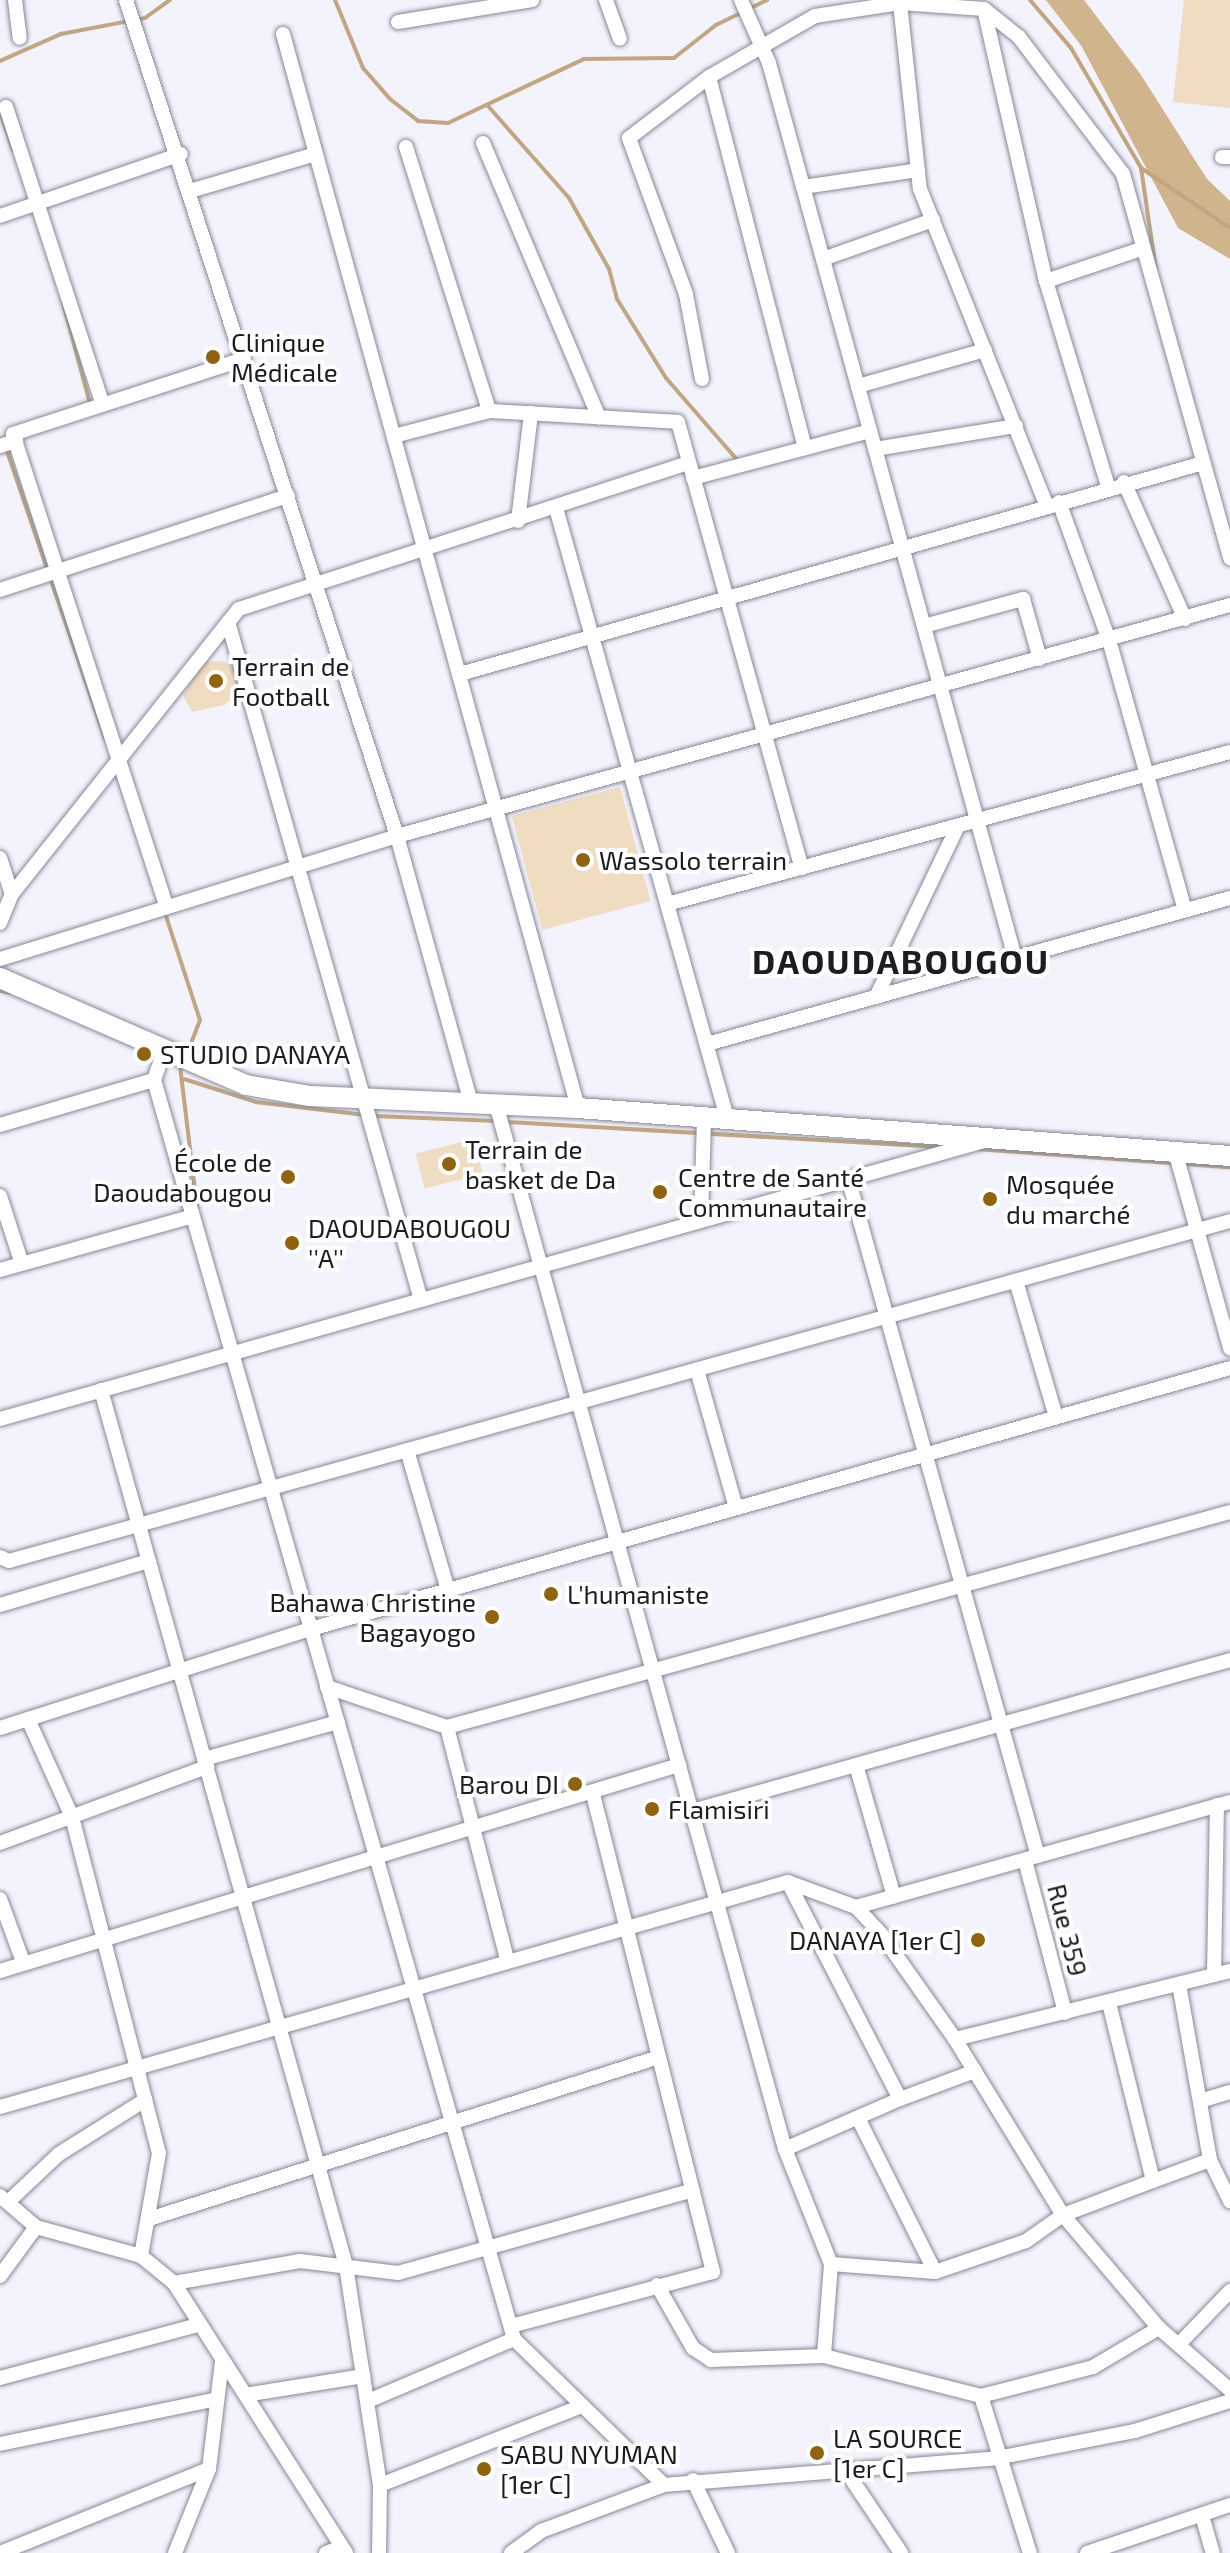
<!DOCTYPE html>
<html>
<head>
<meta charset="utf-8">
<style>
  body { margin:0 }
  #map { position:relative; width:1230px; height:2553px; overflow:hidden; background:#f2f3fc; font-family:"Exo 2",sans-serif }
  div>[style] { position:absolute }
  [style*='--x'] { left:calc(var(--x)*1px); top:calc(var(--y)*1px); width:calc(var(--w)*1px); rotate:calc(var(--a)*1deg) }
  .green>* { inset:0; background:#efdcc1; transform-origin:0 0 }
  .forest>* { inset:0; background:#cfb48c }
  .stream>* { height:4px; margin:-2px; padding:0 2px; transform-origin:2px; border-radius:2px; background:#c1a67f }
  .roads { filter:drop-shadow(0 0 2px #85889b) drop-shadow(0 0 2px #85889b) }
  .street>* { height:14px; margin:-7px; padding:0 7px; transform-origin:7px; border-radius:7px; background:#fff }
  .secondary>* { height:20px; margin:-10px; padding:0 10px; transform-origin:10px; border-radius:10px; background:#fff }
  .dots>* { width:22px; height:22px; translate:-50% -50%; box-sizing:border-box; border:4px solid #fff; border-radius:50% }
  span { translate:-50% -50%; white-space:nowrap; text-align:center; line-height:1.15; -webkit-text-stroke:8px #fff; paint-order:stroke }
  .poi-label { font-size:26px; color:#1c1d24 }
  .left { translate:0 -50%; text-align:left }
  .right { translate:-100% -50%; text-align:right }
  .street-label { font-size:26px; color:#1c1d24 }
  .district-label { font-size:34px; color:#1c1d24; font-weight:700; letter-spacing:2px }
</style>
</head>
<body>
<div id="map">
  <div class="green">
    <i style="clip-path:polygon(1184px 0,1230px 0,1230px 108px,1173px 102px)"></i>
    <i style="clip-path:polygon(224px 661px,238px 671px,241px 691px,224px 705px,192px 712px,183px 695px,204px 662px)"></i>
    <i style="left:620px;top:787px;width:118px;height:112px;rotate:75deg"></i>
    <i style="left:474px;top:1139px;width:36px;height:60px;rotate:76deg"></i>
  </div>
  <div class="forest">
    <i style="clip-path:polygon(1046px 0,1084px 0,1141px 75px,1207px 179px,1230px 201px,1230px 259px,1178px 228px,1082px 47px)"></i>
  </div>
  <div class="stream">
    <i style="--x:335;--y:0;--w:74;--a:67.6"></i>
    <i style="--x:363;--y:68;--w:41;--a:48.9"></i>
    <i style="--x:390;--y:99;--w:36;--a:38"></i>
    <i style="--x:418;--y:121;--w:30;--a:4"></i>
    <i style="--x:448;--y:123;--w:150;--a:-25.2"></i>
    <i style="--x:584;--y:59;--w:90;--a:-0.6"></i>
    <i style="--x:674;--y:58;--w:53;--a:-38.2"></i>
    <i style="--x:716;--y:25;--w:57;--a:-26.1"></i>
    <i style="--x:1030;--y:0;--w:63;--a:49.5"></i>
    <i style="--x:1071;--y:48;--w:139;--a:59.7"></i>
    <i style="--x:1141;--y:168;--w:107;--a:34"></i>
    <i style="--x:0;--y:61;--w:67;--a:-23.9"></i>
    <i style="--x:61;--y:34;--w:86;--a:-10.8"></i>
    <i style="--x:145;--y:18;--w:31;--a:-36"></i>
    <i style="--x:488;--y:106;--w:123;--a:48.6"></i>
    <i style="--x:569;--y:198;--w:81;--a:60.6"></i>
    <i style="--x:609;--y:269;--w:31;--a:75"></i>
    <i style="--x:617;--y:299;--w:93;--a:58.2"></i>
    <i style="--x:666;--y:378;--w:111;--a:49"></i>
    <i style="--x:0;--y:112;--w:40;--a:71.1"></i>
    <i style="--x:1141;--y:168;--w:102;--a:81.6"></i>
    <i style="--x:63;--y:303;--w:105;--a:75"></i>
    <i style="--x:6;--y:448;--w:307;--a:71.2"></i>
    <i style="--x:164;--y:910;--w:116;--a:71.9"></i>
    <i style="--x:200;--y:1020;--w:26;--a:111"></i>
    <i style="--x:0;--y:991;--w:10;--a:11"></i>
    <i style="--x:180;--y:1066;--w:142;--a:83.1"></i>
    <i style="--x:184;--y:1079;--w:76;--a:17.7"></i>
    <i style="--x:256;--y:1102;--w:110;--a:6.8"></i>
    <i style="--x:374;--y:1116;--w:123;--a:2.3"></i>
    <i style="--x:506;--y:1122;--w:439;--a:3.3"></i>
    <i style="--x:977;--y:1149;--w:254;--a:4.1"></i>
  </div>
  <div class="roads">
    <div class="street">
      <i style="--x:15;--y:0;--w:38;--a:83"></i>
      <i style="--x:126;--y:0;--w:879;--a:72.04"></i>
      <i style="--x:397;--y:836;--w:277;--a:74.5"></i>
      <i style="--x:606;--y:0;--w:41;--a:70.3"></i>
      <i style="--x:741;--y:0;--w:69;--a:66"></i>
      <i style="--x:769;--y:63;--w:928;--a:74.63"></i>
      <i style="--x:900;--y:3;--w:187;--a:83.9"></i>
      <i style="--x:920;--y:189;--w:341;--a:68.2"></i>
      <i style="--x:984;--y:9;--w:279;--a:77.2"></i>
      <i style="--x:1046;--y:281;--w:215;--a:73.2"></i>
      <i style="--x:398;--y:22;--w:136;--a:-9.3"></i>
      <i style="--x:283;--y:34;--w:1114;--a:74.64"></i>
      <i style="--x:709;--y:77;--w:383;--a:75.5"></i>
      <i style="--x:6;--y:107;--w:313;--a:72"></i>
      <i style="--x:483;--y:143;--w:298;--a:67.1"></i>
      <i style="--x:406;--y:147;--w:277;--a:72.5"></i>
      <i style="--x:1222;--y:157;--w:8;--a:0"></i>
      <i style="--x:803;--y:187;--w:116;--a:-8.4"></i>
      <i style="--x:190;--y:191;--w:131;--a:-16.4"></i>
      <i style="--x:0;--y:216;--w:191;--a:-18.9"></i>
      <i style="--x:823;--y:259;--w:117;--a:-19.5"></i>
      <i style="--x:1046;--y:281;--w:103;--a:-18.6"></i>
      <i style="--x:702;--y:379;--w:86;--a:-100.7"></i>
      <i style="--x:686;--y:294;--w:166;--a:-110.1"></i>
      <i style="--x:629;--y:138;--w:101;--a:-37.3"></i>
      <i style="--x:709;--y:77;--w:122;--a:-29.9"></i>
      <i style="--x:815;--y:16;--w:86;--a:-8.7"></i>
      <i style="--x:900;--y:3;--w:84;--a:4.1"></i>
      <i style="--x:984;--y:9;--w:45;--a:38.7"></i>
      <i style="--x:1019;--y:37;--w:172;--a:52.8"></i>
      <i style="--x:1123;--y:174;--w:399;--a:74.4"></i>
      <i style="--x:858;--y:386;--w:132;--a:-15.8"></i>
      <i style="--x:394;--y:436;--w:98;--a:-14.7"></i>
      <i style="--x:489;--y:411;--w:189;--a:3.3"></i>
      <i style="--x:678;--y:422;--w:463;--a:74.5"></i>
      <i style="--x:0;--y:446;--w:17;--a:-17"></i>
      <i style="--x:875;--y:449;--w:143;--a:-9.3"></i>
      <i style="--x:693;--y:478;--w:183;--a:-14.9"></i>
      <i style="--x:1124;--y:482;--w:150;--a:66"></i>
      <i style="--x:1059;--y:502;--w:147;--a:70.1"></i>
      <i style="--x:1109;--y:640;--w:280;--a:74.3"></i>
      <i style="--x:556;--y:508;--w:634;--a:74.34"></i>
      <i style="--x:518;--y:521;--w:109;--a:-83.1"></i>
      <i style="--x:0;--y:590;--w:303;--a:-18.1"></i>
      <i style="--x:228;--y:622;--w:705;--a:74.11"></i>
      <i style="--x:924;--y:626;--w:103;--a:-15.3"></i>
      <i style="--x:1023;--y:599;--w:62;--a:74.2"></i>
      <i style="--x:460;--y:674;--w:772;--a:-15.85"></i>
      <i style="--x:0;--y:858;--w:38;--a:72"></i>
      <i style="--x:667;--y:904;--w:583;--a:-15.11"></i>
      <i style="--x:166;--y:905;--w:495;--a:-108"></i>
      <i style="--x:13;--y:434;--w:243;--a:-18"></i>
      <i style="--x:0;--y:923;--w:31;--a:-68"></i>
      <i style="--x:12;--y:894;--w:364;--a:-51.5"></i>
      <i style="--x:239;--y:609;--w:473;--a:-18"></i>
      <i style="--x:0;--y:959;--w:416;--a:-17.2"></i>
      <i style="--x:397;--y:836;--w:864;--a:-15.5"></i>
      <i style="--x:876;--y:997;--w:190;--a:-64.4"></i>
      <i style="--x:707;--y:1044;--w:543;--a:-15.6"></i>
      <i style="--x:164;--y:1051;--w:31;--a:109"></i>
      <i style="--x:154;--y:1080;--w:1309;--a:74.04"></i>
      <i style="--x:514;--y:2339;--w:159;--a:157"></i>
      <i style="--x:496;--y:1104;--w:1084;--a:74.54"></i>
      <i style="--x:785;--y:2149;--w:124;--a:68.2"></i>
      <i style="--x:831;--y:2264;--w:92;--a:94.4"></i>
      <i style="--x:0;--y:1125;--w:160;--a:-16.3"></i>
      <i style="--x:1175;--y:1151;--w:205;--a:74.4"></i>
      <i style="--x:848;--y:1178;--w:704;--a:74.35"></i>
      <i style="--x:0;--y:1196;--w:71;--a:72.1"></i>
      <i style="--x:701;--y:1220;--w:104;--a:-88.3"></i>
      <i style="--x:0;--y:1270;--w:200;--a:-15.6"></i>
      <i style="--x:1016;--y:1281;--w:142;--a:73.6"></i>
      <i style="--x:697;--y:1370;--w:143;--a:74.2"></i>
      <i style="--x:101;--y:1390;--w:910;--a:74.37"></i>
      <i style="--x:346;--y:2266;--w:222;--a:81.2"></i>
      <i style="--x:380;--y:2485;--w:68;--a:90.8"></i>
      <i style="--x:0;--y:1419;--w:1019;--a:-15.77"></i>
      <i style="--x:407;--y:1450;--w:146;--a:73.7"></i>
      <i style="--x:0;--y:1557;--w:10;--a:24"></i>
      <i style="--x:9;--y:1561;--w:1267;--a:-15.56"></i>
      <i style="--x:0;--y:1605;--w:155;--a:-16.5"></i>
      <i style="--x:327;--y:1687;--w:126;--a:18.4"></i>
      <i style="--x:447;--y:1727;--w:812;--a:-15.35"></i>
      <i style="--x:28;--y:1719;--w:107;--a:65.8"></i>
      <i style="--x:72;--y:1817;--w:347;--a:75.5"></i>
      <i style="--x:159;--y:2153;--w:105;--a:99.9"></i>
      <i style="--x:447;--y:1727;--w:240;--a:75.5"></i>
      <i style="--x:0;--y:1728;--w:326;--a:-17.7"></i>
      <i style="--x:311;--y:1629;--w:955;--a:-15.85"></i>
      <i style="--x:204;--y:1759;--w:139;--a:-15.4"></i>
      <i style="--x:856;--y:1765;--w:137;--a:73.9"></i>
      <i style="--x:692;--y:1811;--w:559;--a:-15.68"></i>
      <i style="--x:0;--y:1843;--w:221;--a:-20.2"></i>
      <i style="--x:1025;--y:1860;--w:158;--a:75.3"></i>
      <i style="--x:0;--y:1899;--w:67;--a:69.9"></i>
      <i style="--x:856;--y:1907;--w:388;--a:-15.7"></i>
      <i style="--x:0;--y:1971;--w:710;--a:-16.88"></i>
      <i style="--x:1214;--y:1975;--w:170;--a:-89"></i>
      <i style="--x:1179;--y:1984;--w:179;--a:80"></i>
      <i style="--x:1210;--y:2160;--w:46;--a:64"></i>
      <i style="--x:1109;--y:2003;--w:183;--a:76.1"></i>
      <i style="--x:1153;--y:2181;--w:61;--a:-20.2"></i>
      <i style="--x:955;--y:2039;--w:283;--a:-13.9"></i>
      <i style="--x:900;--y:2099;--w:80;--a:-20.5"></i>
      <i style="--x:1200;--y:2101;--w:31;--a:-17"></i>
      <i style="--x:0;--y:2107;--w:819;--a:-15.94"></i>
      <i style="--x:788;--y:1882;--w:72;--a:20.2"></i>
      <i style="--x:856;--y:1907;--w:37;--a:47"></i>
      <i style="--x:881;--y:1934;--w:128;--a:54.8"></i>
      <i style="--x:955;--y:2039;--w:206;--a:58.5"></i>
      <i style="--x:1063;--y:2215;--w:148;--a:49.7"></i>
      <i style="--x:1159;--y:2328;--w:94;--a:41.1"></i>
      <i style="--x:858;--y:2118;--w:172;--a:63.4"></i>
      <i style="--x:785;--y:2149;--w:125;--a:-23.5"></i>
      <i style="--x:900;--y:2099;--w:244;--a:-117.3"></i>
      <i style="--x:0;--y:2196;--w:48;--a:40.7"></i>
      <i style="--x:36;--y:2227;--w:109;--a:15.4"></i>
      <i style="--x:141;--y:2256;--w:43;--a:39.3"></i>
      <i style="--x:174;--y:2283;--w:320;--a:57.5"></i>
      <i style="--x:8;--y:2202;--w:70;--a:-43.3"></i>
      <i style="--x:59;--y:2154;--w:102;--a:-32.1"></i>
      <i style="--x:149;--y:2219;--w:535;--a:-17.62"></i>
      <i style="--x:831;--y:2264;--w:104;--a:4.4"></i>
      <i style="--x:935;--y:2272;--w:96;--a:-18.8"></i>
      <i style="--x:1026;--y:2241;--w:45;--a:-35.1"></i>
      <i style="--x:1063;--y:2215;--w:96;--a:-20.7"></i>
      <i style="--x:0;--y:2276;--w:61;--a:-53.7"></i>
      <i style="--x:174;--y:2283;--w:128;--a:-9.9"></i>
      <i style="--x:300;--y:2261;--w:99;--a:7"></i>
      <i style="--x:398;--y:2273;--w:306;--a:-15.7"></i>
      <i style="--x:657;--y:2285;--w:73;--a:60.3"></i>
      <i style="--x:693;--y:2348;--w:22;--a:34"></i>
      <i style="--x:711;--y:2360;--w:113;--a:-2"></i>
      <i style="--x:824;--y:2356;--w:162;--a:14.3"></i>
      <i style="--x:981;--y:2396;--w:116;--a:-14.5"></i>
      <i style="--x:1093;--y:2367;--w:77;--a:-30.6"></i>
      <i style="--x:511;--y:2326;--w:209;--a:-15"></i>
      <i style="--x:713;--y:2272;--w:495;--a:-104.1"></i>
      <i style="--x:514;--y:2339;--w:209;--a:44.2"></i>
      <i style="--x:1181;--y:2342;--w:71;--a:-46.1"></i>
      <i style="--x:0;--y:2378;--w:205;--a:-15"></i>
      <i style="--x:251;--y:2394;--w:114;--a:-9.1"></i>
      <i style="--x:981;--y:2396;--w:164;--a:72.7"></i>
      <i style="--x:0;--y:2444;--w:217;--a:-11.7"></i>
      <i style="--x:846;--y:2471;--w:99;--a:56.1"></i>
      <i style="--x:693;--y:2480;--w:81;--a:64.4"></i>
      <i style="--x:380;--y:2485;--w:214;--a:-21.4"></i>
      <i style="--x:1203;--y:2519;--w:35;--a:74"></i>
      <i style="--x:0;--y:2553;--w:225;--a:-21.9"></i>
      <i style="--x:175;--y:2553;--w:91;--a:-68"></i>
      <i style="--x:209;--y:2469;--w:109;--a:-83.1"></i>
      <i style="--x:326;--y:2553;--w:17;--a:-21"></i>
      <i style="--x:511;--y:2553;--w:37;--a:-36"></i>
      <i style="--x:541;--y:2531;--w:131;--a:-20.5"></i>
      <i style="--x:664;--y:2485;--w:334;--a:-4.6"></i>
      <i style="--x:997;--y:2458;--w:141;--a:-11.1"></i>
      <i style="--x:1135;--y:2431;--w:100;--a:-17.5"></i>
      <i style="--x:1087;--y:2553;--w:151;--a:-18.6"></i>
    </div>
    <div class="secondary">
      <i style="--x:0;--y:978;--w:268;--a:23.5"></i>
      <i style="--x:246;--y:1085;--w:65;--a:9.8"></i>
      <i style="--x:310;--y:1096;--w:268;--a:2.6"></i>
      <i style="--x:578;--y:1108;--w:654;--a:4.21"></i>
    </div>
  </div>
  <div class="dots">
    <i style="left:213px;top:357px;background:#90630c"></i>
    <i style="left:216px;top:681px;background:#90630c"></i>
    <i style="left:583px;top:860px;background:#90630c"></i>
    <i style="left:144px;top:1054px;background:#90630c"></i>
    <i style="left:449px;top:1164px;background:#90630c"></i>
    <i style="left:288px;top:1177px;background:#90630c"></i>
    <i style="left:660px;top:1192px;background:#90630c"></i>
    <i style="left:990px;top:1199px;background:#90630c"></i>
    <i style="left:292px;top:1243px;background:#90630c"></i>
    <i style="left:551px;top:1594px;background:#90630c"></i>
    <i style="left:492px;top:1617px;background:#90630c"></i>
    <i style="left:575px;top:1784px;background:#90630c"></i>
    <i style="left:652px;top:1809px;background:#90630c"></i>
    <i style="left:978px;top:1940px;background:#90630c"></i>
    <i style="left:817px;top:2453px;background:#90630c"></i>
    <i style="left:484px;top:2469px;background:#90630c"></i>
  </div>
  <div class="poi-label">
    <span class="left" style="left:231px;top:357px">Clinique<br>Médicale</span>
    <span class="left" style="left:232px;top:681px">Terrain de<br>Football</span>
    <span class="left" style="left:599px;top:860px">Wassolo terrain</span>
    <span class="left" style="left:160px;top:1054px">STUDIO DANAYA</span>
    <span class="left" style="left:465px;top:1164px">Terrain de<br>basket de Da</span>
    <span class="right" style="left:272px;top:1177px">École de<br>Daoudabougou</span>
    <span class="left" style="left:678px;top:1192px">Centre de Santé<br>Communautaire</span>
    <span class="left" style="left:1006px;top:1199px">Mosquée<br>du marché</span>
    <span class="left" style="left:308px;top:1243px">DAOUDABOUGOU<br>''A''</span>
    <span class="left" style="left:567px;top:1594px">L'humaniste</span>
    <span class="right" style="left:476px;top:1617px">Bahawa Christine<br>Bagayogo</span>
    <span class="right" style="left:559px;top:1784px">Barou DI</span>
    <span class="left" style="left:668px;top:1809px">Flamisiri</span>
    <span class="right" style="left:962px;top:1940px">DANAYA [1er C]</span>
    <span class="left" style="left:833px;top:2453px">LA SOURCE<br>[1er C]</span>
    <span class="left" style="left:500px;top:2469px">SABU NYUMAN<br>[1er C]</span>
  </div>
  <div class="street-label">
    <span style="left:1068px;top:1930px;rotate:76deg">Rue 359</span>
  </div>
  <div class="district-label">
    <span style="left:901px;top:961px">DAOUDABOUGOU</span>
  </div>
</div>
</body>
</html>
